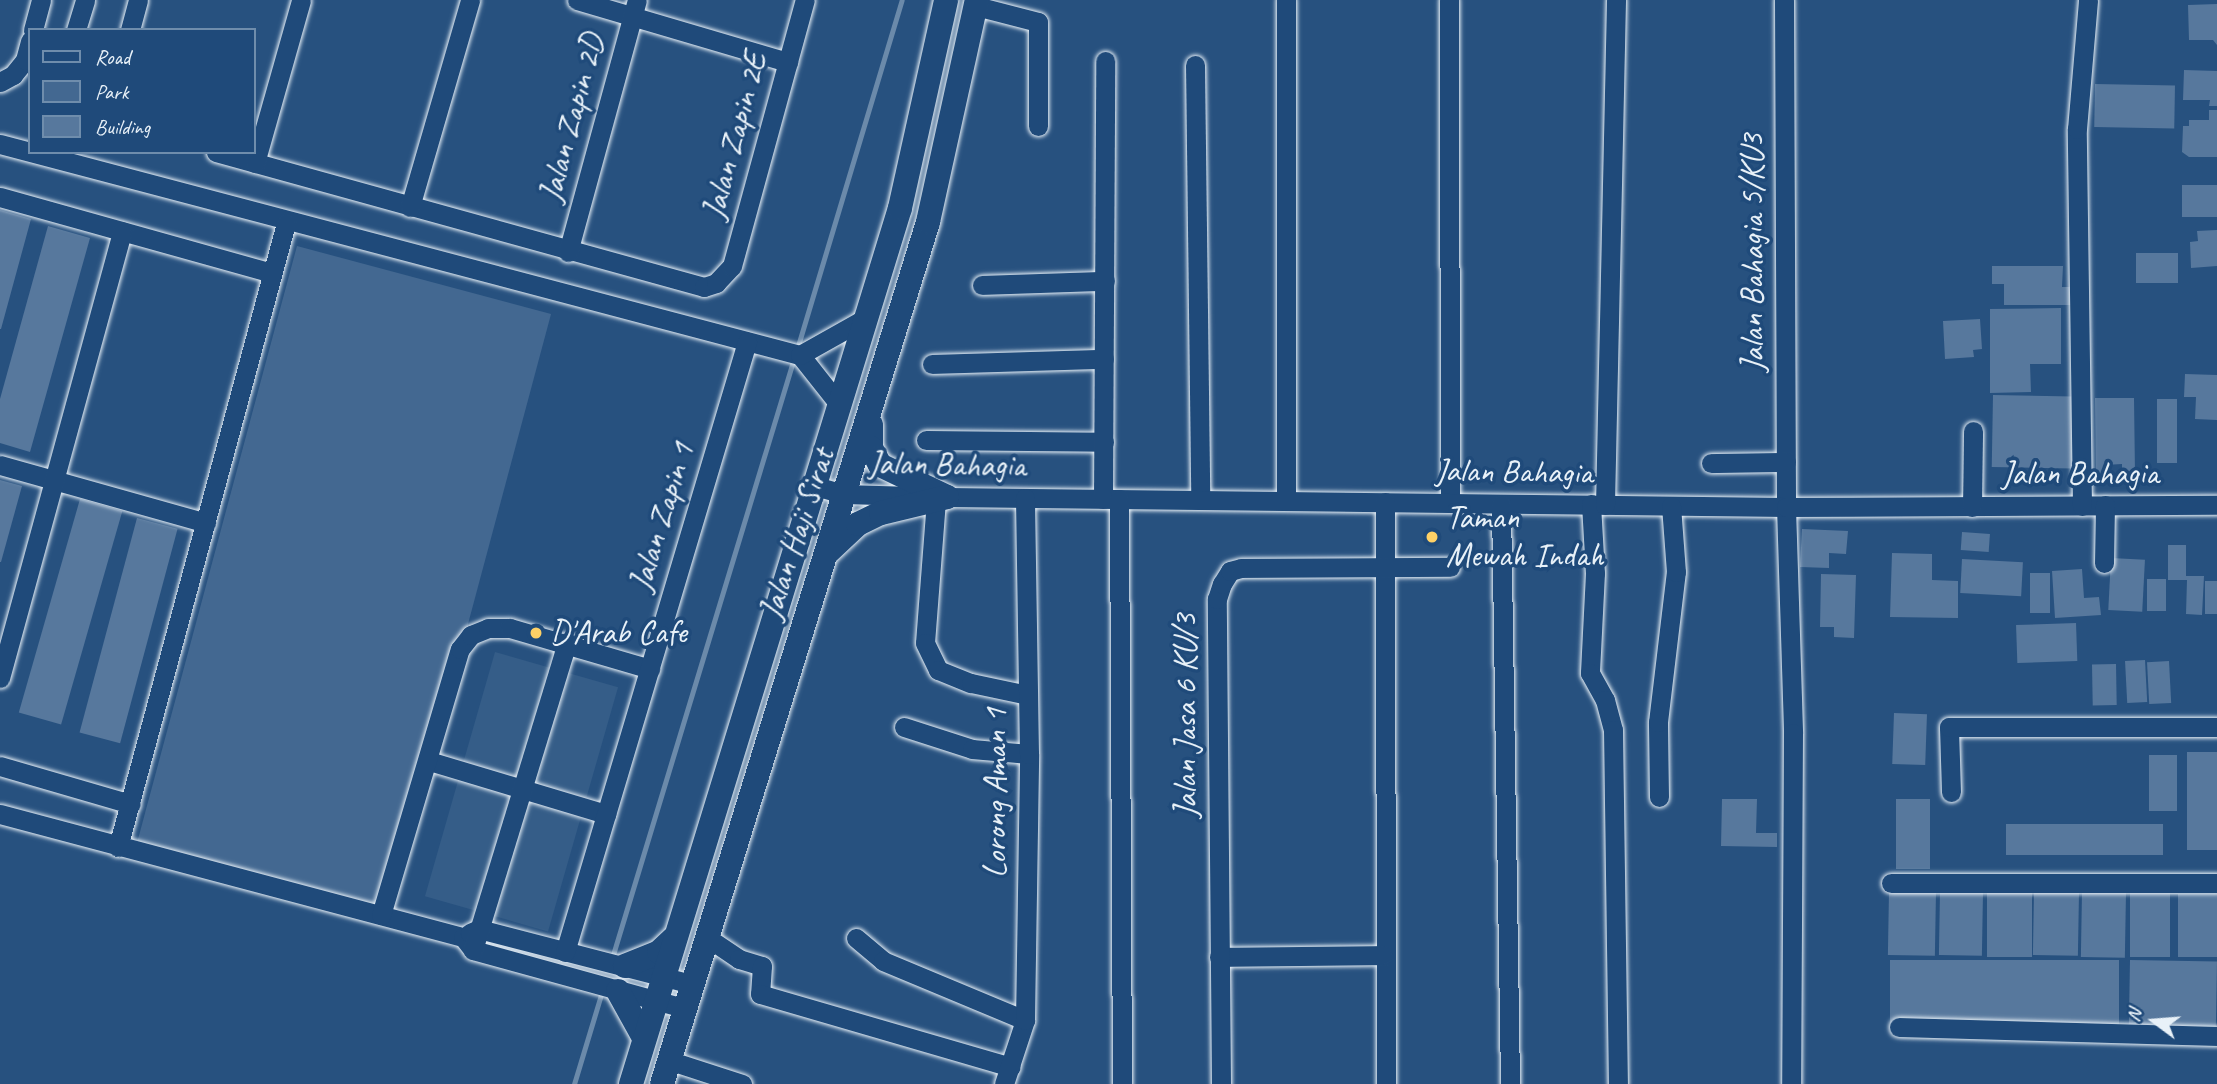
<!DOCTYPE html>
<html>
<head>
<meta charset="utf-8">
<style>
  body { margin:0 }
  #map { position:relative; width:2217px; height:1084px; overflow:hidden; background:#27517f; font-family:Caveat,sans-serif }
  div>[style] { position:absolute }
  [style*='--x'] { left:calc(var(--x)*1px); top:calc(var(--y)*1px); width:calc(var(--w)*1px); rotate:calc(var(--a)*1deg) }
  .built>* { inset:0; background:#355d88; transform-origin:0 0 }
  .green>* { inset:0; background:#436891; transform-origin:0 0 }
  .stream>* { height:5px; margin:-2.5px; padding:0 2.5px; transform-origin:2.5px; border-radius:2.5px; background:#6b8aaa }
  .building>* { inset:0; background:#57789d; transform-origin:0 0 }
  .roads { filter:drop-shadow(0 0 2px #e8f1f8) drop-shadow(0 0 2px #e8f1f8) }
  .minor>* { height:19px; margin:-9.5px; padding:0 9.5px; transform-origin:9.5px; border-radius:9.5px; background:#1f4a7a }
  .major>* { height:24px; margin:-12px; padding:0 12px; transform-origin:12px; border-radius:12px; background:#1f4a7a }
  .dots>* { width:19px; height:19px; translate:-50% -50%; box-sizing:border-box; border:4px solid #1f4a7a; border-radius:50% }
  span { translate:-50% -50%; white-space:nowrap; text-align:center; line-height:1.15; -webkit-text-stroke:7px #1f4a7a; paint-order:stroke }
  .street-label { font-size:33px; color:#e8f1f8 }
  .poi-label { font-size:33px; color:#e8f1f8 }
  .left { translate:0 -50%; text-align:left }
  .legend { position:absolute; left:28px; top:28px; width:228px; height:126px; box-sizing:border-box; background:#1f4a7a; border:2px solid #6f8dac; margin:0; padding:9px 12px; list-style:none; font-size:21px; color:#e8f1f8 }
  .legend li { display:flex; align-items:center; gap:14px; height:35px }
  .legend b { width:35px; border:2px solid #6f8dac }
  .north { position:absolute; left:2119px; top:986px; width:70px; height:70px; -webkit-text-stroke:5px #1f4a7a; paint-order:stroke; rotate:286deg; font-size:19px; font-weight:700; line-height:28px; text-align:center; color:#e8f1f8 }
  .north::after { content:''; display:block; margin:auto; width:24px; height:32px; background:#e8f1f8; clip-path:polygon(50% 0,100% 100%,50% 72%,0 100%) }
</style>
</head>
<body>
<div id="map">
  <div class="built">
    <i style="left:495px;top:652px;width:128px;height:254px;rotate:16deg"></i>
  </div>
  <div class="green">
    <i style="left:297px;top:246px;width:263px;height:621px;rotate:15deg"></i>
  </div>
  <div class="stream">
    <i style="--x:797;--y:349;--w:364;--a:-73.3"></i>
    <i style="--x:612;--y:958;--w:627;--a:-73.13"></i>
    <i style="--x:574;--y:1084;--w:97;--a:-73.2"></i>
  </div>
  <div class="building">
    <i style="clip-path:polygon(2217px 4px,2217px 45px,2213px 40px,2189px 40px,2188px 5px)"></i>
    <i style="clip-path:polygon(2184px 70px,2217px 71px,2217px 106px,2209px 106px,2210px 100px,2183px 100px)"></i>
    <i style="left:2095px;top:84px;width:80px;height:43px;rotate:1deg"></i>
    <i style="clip-path:polygon(2209px 110px,2217px 110px,2217px 157px,2189px 157px,2182px 152px,2183px 126px,2189px 126px,2189px 120px,2209px 120px)"></i>
    <i style="left:2217px;top:185px;width:32px;height:35px;rotate:90deg"></i>
    <i style="clip-path:polygon(0 210px,31px 219px,1px 329px,0 329px)"></i>
    <i style="clip-path:polygon(48px 226px,90px 238px,30px 452px,0 443px,0 399px)"></i>
    <i style="clip-path:polygon(2217px 230px,2217px 266px,2191px 268px,2190px 242px,2198px 241px,2197px 231px)"></i>
    <i style="left:2136px;top:253px;width:42px;height:30px"></i>
    <i style="clip-path:polygon(1992px 266px,2063px 266px,2062px 287px,2073px 287px,2072px 305px,2004px 305px,2004px 284px,1992px 284px)"></i>
    <i style="clip-path:polygon(2061px 308px,2061px 364px,2030px 364px,2031px 392px,1990px 393px,1990px 309px)"></i>
    <i style="clip-path:polygon(1980px 319px,1982px 349px,1973px 350px,1974px 357px,1945px 359px,1943px 321px)"></i>
    <i style="clip-path:polygon(2185px 374px,2217px 375px,2217px 420px,2195px 419px,2196px 397px,2184px 397px)"></i>
    <i style="left:1993px;top:395px;width:80px;height:72px;rotate:1deg"></i>
    <i style="clip-path:polygon(2095px 398px,2134px 398px,2135px 474px,2122px 474px,2122px 464px,2105px 465px,2105px 474px,2096px 475px)"></i>
    <i style="left:2157px;top:399px;width:20px;height:64px"></i>
    <i style="clip-path:polygon(0 480px,22px 486px,1px 562px,0 562px)"></i>
    <i style="left:80px;top:499px;width:44px;height:222px;rotate:16deg"></i>
    <i style="left:137px;top:518px;width:42px;height:222px;rotate:15deg"></i>
    <i style="clip-path:polygon(1802px 529px,1848px 531px,1846px 554px,1829px 553px,1829px 568px,1800px 567px)"></i>
    <i style="left:1962px;top:532px;width:28px;height:18px;rotate:4deg"></i>
    <i style="clip-path:polygon(2168px 545px,2186px 545px,2186px 576px,2204px 576px,2202px 615px,2186px 614px,2187px 580px,2168px 580px)"></i>
    <i style="clip-path:polygon(1892px 553px,1932px 554px,1932px 580px,1958px 581px,1958px 618px,1890px 617px)"></i>
    <i style="left:2111px;top:558px;width:34px;height:52px;rotate:3deg"></i>
    <i style="left:1962px;top:559px;width:61px;height:34px;rotate:3deg"></i>
    <i style="clip-path:polygon(2082px 569px,2084px 598px,2099px 597px,2101px 615px,2055px 618px,2052px 571px)"></i>
    <i style="left:2030px;top:573px;width:20px;height:40px"></i>
    <i style="clip-path:polygon(1821px 574px,1856px 575px,1854px 638px,1834px 637px,1834px 627px,1820px 627px)"></i>
    <i style="left:2147px;top:579px;width:19px;height:32px"></i>
    <i style="left:2205px;top:581px;width:12px;height:33px"></i>
    <i style="left:2076px;top:623px;width:38px;height:60px;rotate:88deg"></i>
    <i style="left:2145px;top:660px;width:42px;height:20px;rotate:87deg"></i>
    <i style="left:2169px;top:661px;width:42px;height:22px;rotate:87deg"></i>
    <i style="left:2116px;top:664px;width:41px;height:24px;rotate:89deg"></i>
    <i style="left:1894px;top:713px;width:33px;height:51px;rotate:2deg"></i>
    <i style="left:2187px;top:752px;width:30px;height:98px"></i>
    <i style="left:2149px;top:755px;width:28px;height:56px"></i>
    <i style="clip-path:polygon(1722px 799px,1757px 799px,1756px 833px,1777px 833px,1777px 847px,1721px 846px)"></i>
    <i style="left:1896px;top:799px;width:34px;height:70px"></i>
    <i style="left:2163px;top:824px;width:31px;height:157px;rotate:90deg"></i>
    <i style="left:1889px;top:891px;width:47px;height:64px;rotate:1deg"></i>
    <i style="left:1940px;top:892px;width:43px;height:63px;rotate:1deg"></i>
    <i style="left:2034px;top:892px;width:45px;height:63px;rotate:1deg"></i>
    <i style="left:2082px;top:892px;width:44px;height:65px;rotate:1deg"></i>
    <i style="left:1987px;top:893px;width:45px;height:64px"></i>
    <i style="left:2130px;top:893px;width:40px;height:64px"></i>
    <i style="left:2178px;top:894px;width:39px;height:63px"></i>
    <i style="left:1890px;top:960px;width:229px;height:65px"></i>
    <i style="left:2130px;top:960px;width:87px;height:66px;rotate:1deg"></i>
  </div>
  <div class="roads">
    <div class="minor">
      <i style="--x:577;--y:0;--w:220;--a:16.4"></i>
      <i style="--x:1449;--y:0;--w:503;--a:89.89"></i>
      <i style="--x:1784;--y:0;--w:507;--a:89.77"></i>
      <i style="--x:1786;--y:507;--w:226;--a:88.2"></i>
      <i style="--x:1793;--y:733;--w:351;--a:90.3"></i>
      <i style="--x:976;--y:6;--w:64;--a:14.5"></i>
      <i style="--x:1038;--y:22;--w:104;--a:90"></i>
      <i style="--x:33;--y:30;--w:31;--a:-75"></i>
      <i style="--x:76;--y:30;--w:31;--a:-73"></i>
      <i style="--x:130;--y:30;--w:31;--a:-75"></i>
      <i style="--x:1195;--y:65;--w:435;--a:89.3"></i>
      <i style="--x:0;--y:82;--w:15;--a:-28"></i>
      <i style="--x:13;--y:75;--w:19;--a:-51"></i>
      <i style="--x:25;--y:60;--w:20;--a:-75"></i>
      <i style="--x:0;--y:144;--w:827;--a:14.78"></i>
      <i style="--x:800;--y:355;--w:61;--a:51.6"></i>
      <i style="--x:216;--y:152;--w:506;--a:15.46"></i>
      <i style="--x:704;--y:287;--w:13;--a:-18"></i>
      <i style="--x:716;--y:283;--w:23;--a:-47"></i>
      <i style="--x:732;--y:266;--w:276;--a:-74.7"></i>
      <i style="--x:255;--y:163;--w:169;--a:-74.2"></i>
      <i style="--x:0;--y:197;--w:282;--a:15.6"></i>
      <i style="--x:410;--y:207;--w:216;--a:-73.8"></i>
      <i style="--x:568;--y:252;--w:261;--a:-74.7"></i>
      <i style="--x:982;--y:285;--w:123;--a:-1.9"></i>
      <i style="--x:800;--y:355;--w:73;--a:-29.4"></i>
      <i style="--x:932;--y:364;--w:172;--a:-1.7"></i>
      <i style="--x:926;--y:440;--w:178;--a:0.6"></i>
      <i style="--x:1711;--y:463;--w:75;--a:-0.8"></i>
      <i style="--x:0;--y:465;--w:214;--a:15.7"></i>
      <i style="--x:812;--y:485;--w:33;--a:16"></i>
      <i style="--x:844;--y:494;--w:103;--a:1.7"></i>
      <i style="--x:947;--y:497;--w:839;--a:0.68"></i>
      <i style="--x:1786;--y:507;--w:431;--a:-0.3"></i>
      <i style="--x:1103;--y:499;--w:438;--a:-89.7"></i>
      <i style="--x:1119;--y:499;--w:585;--a:89.71"></i>
      <i style="--x:936;--y:500;--w:143;--a:94.4"></i>
      <i style="--x:925;--y:643;--w:30;--a:64"></i>
      <i style="--x:938;--y:670;--w:35;--a:22"></i>
      <i style="--x:971;--y:683;--w:58;--a:11.9"></i>
      <i style="--x:1286;--y:501;--w:501;--a:-90"></i>
      <i style="--x:1385;--y:502;--w:582;--a:89.9"></i>
      <i style="--x:1501;--y:504;--w:580;--a:89.11"></i>
      <i style="--x:1591;--y:504;--w:69;--a:86.7"></i>
      <i style="--x:1595;--y:573;--w:100;--a:92.9"></i>
      <i style="--x:1590;--y:673;--w:31;--a:61"></i>
      <i style="--x:1605;--y:700;--w:31;--a:75"></i>
      <i style="--x:1613;--y:730;--w:354;--a:89.2"></i>
      <i style="--x:1605;--y:505;--w:505;--a:-88.75"></i>
      <i style="--x:2082;--y:506;--w:377;--a:-90.8"></i>
      <i style="--x:2077;--y:129;--w:129;--a:-85.1"></i>
      <i style="--x:1972;--y:507;--w:76;--a:-89.2"></i>
      <i style="--x:2104;--y:563;--w:58;--a:-89"></i>
      <i style="--x:0;--y:678;--w:463;--a:-74.7"></i>
      <i style="--x:904;--y:727;--w:71;--a:17.9"></i>
      <i style="--x:972;--y:749;--w:57;--a:5"></i>
      <i style="--x:429;--y:761;--w:185;--a:16.7"></i>
      <i style="--x:0;--y:766;--w:136;--a:16.2"></i>
      <i style="--x:1951;--y:792;--w:65;--a:-91.8"></i>
      <i style="--x:1949;--y:727;--w:268;--a:0"></i>
      <i style="--x:1659;--y:797;--w:75;--a:-90.8"></i>
      <i style="--x:1658;--y:722;--w:151;--a:-83.2"></i>
      <i style="--x:1676;--y:572;--w:66;--a:-94.3"></i>
      <i style="--x:0;--y:814;--w:479;--a:14.9"></i>
      <i style="--x:463;--y:937;--w:16;--a:52"></i>
      <i style="--x:473;--y:950;--w:218;--a:15.4"></i>
      <i style="--x:118;--y:847;--w:646;--a:-74.93"></i>
      <i style="--x:1891;--y:883;--w:326;--a:0"></i>
      <i style="--x:381;--y:915;--w:277;--a:-73.5"></i>
      <i style="--x:460;--y:649;--w:18;--a:-52"></i>
      <i style="--x:471;--y:635;--w:18;--a:-22"></i>
      <i style="--x:488;--y:628;--w:22;--a:0"></i>
      <i style="--x:510;--y:628;--w:146;--a:16.3"></i>
      <i style="--x:470;--y:933;--w:10;--a:-24"></i>
      <i style="--x:479;--y:929;--w:219;--a:14.5"></i>
      <i style="--x:705;--y:936;--w:41;--a:34.1"></i>
      <i style="--x:739;--y:959;--w:24;--a:17"></i>
      <i style="--x:762;--y:966;--w:28;--a:94"></i>
      <i style="--x:760;--y:994;--w:261;--a:16.2"></i>
      <i style="--x:856;--y:938;--w:35;--a:40"></i>
      <i style="--x:883;--y:961;--w:154;--a:22.6"></i>
      <i style="--x:473;--y:950;--w:322;--a:-73"></i>
      <i style="--x:565;--y:952;--w:637;--a:-73.39"></i>
      <i style="--x:1219;--y:957;--w:164;--a:-0.7"></i>
      <i style="--x:1899;--y:1027;--w:318;--a:1.6"></i>
      <i style="--x:668;--y:1060;--w:78;--a:18"></i>
      <i style="--x:1004;--y:1084;--w:67;--a:-71.8"></i>
      <i style="--x:1025;--y:1020;--w:266;--a:-89.1"></i>
      <i style="--x:1029;--y:754;--w:256;--a:-90.9"></i>
      <i style="--x:1221;--y:1084;--w:485;--a:-90.5"></i>
      <i style="--x:1217;--y:599;--w:16;--a:-72"></i>
      <i style="--x:1222;--y:584;--w:15;--a:-58"></i>
      <i style="--x:1230;--y:571;--w:11;--a:-15"></i>
      <i style="--x:1241;--y:568;--w:209;--a:-0.3"></i>
    </div>
    <div class="major">
      <i style="--x:871;--y:425;--w:23;--a:90"></i>
      <i style="--x:871;--y:448;--w:19;--a:62"></i>
      <i style="--x:880;--y:465;--w:74;--a:25.5"></i>
      <i style="--x:827;--y:553;--w:42;--a:-43.1"></i>
      <i style="--x:858;--y:524;--w:25;--a:-26"></i>
      <i style="--x:881;--y:513;--w:68;--a:-13.6"></i>
      <i style="--x:625;--y:966;--w:37;--a:-22"></i>
      <i style="--x:659;--y:952;--w:19;--a:-43"></i>
      <i style="--x:618;--y:991;--w:54;--a:61"></i>
      <i style="--x:631;--y:1084;--w:916;--a:-72.93"></i>
      <i style="--x:900;--y:208;--w:213;--a:-77.5"></i>
      <i style="--x:662;--y:1084;--w:902;--a:-72.85"></i>
      <i style="--x:928;--y:222;--w:227;--a:-77.6"></i>
    </div>
  </div>
  <div class="dots">
    <i style="left:1432px;top:537px;background:#ffd166"></i>
    <i style="left:536px;top:633px;background:#ffd166"></i>
  </div>
  <div class="street-label">
    <span style="left:572px;top:118px;rotate:-75deg">Jalan Zapin 2D</span>
    <span style="left:735px;top:136px;rotate:-75deg">Jalan Zapin 2E</span>
    <span style="left:1753px;top:253px;rotate:-90deg">Jalan Bahagia 5/KU3</span>
    <span style="left:947px;top:465px;rotate:1deg">Jalan Bahagia</span>
    <span style="left:1514px;top:472px;rotate:1deg">Jalan Bahagia</span>
    <span style="left:2080px;top:474px">Jalan Bahagia</span>
    <span style="left:662px;top:517px;rotate:-73deg">Jalan Zapin 1</span>
    <span style="left:797px;top:534px;rotate:-72deg">Jalan Haji Sirat</span>
    <span style="left:1186px;top:716px;rotate:-90deg">Jalan Jasa 6 KU/3</span>
    <span style="left:996px;top:793px;rotate:-90deg">Lorong Aman 1</span>
  </div>
  <div class="poi-label">
    <span class="left" style="left:1446px;top:537px">Taman<br>Mewah Indah</span>
    <span class="left" style="left:550px;top:633px">D'Arab Cafe</span>
  </div>
  <ul class="legend">
  <li><b style="height:9px;background:#1f4a7a"></b>Road</li>
  <li><b style="height:19px;background:#436891"></b>Park</li>
  <li><b style="height:19px;background:#57789d"></b>Building</li>
  </ul>
  <div class="north">N</div>
</div>
</body>
</html>
